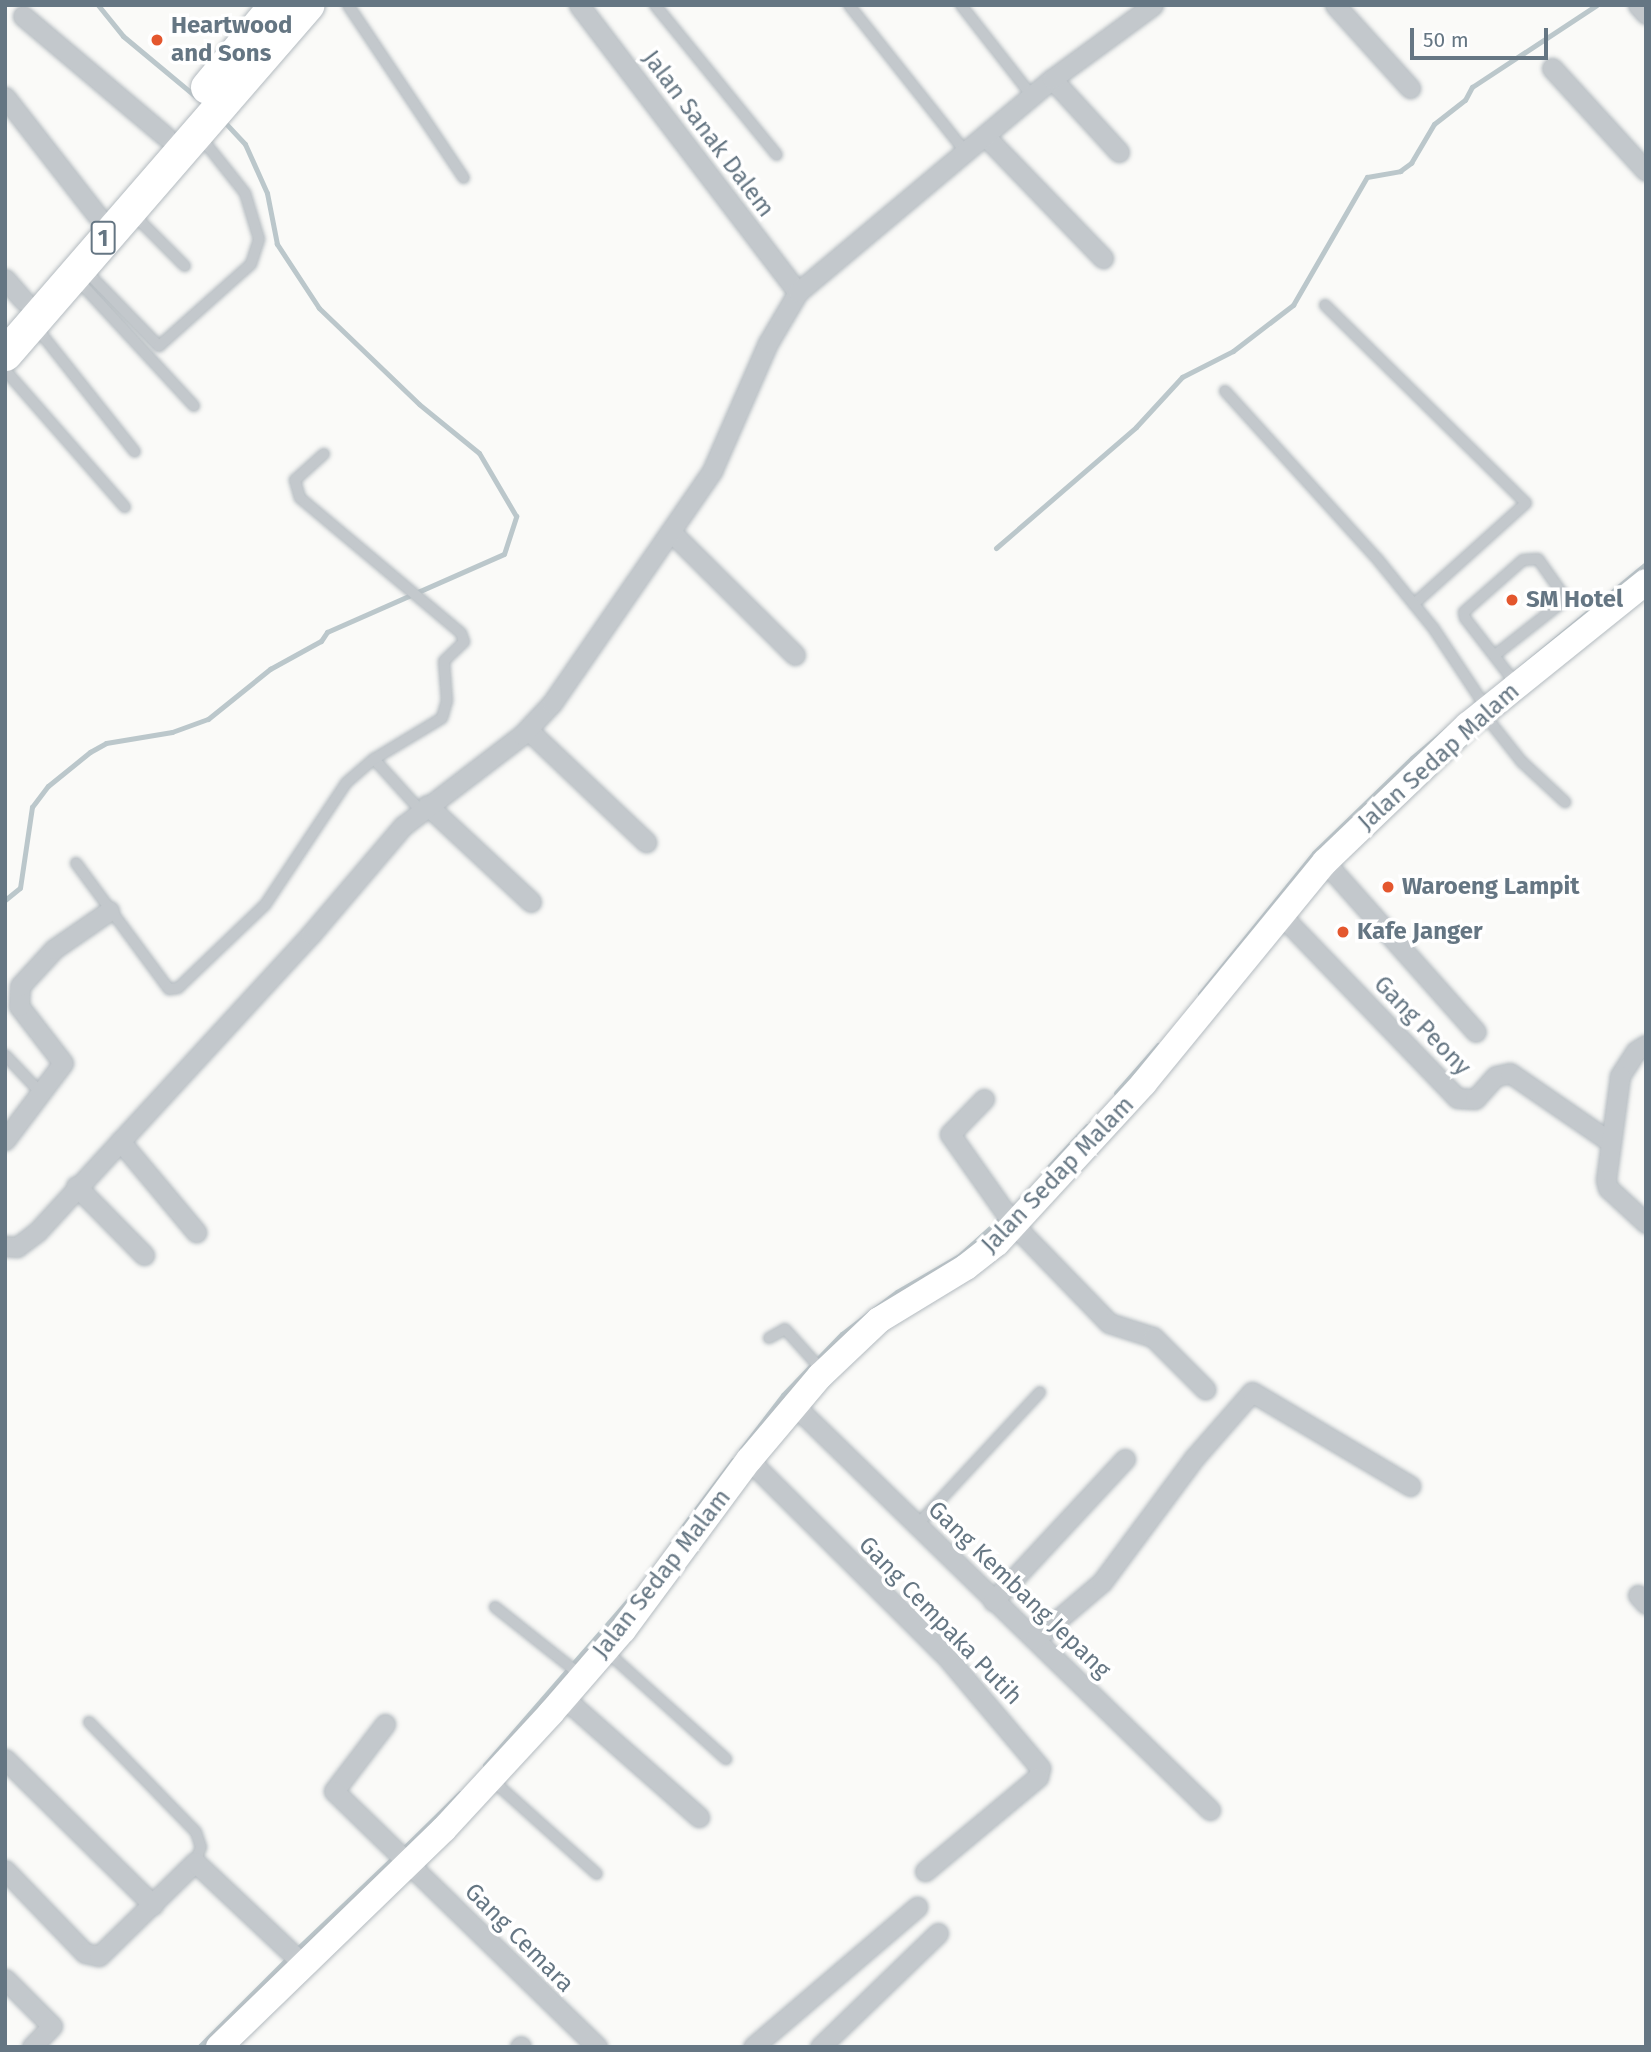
<!DOCTYPE html>
<html>
<head>
<meta charset="utf-8">
<style>
  body { margin:0 }
  #map { position:relative; width:1651px; height:2052px; overflow:hidden; background:#fafaf8; font-family:"Fira Sans",sans-serif }
  div>[style] { position:absolute }
  [style*='--x'] { left:calc(var(--x)*1px); top:calc(var(--y)*1px); width:calc(var(--w)*1px); rotate:calc(var(--a)*1deg) }
  .stream>* { height:5px; margin:-2.5px; padding:0 2.5px; transform-origin:2.5px; border-radius:2.5px; background:#bbc7cb }
  .roads { filter:drop-shadow(0 0 2px #b3babf) drop-shadow(0 0 2px #b3babf) }
  .lane>* { height:10px; margin:-5px; padding:0 5px; transform-origin:5px; border-radius:5px; background:#c3c8cc }
  .street>* { height:19px; margin:-9.5px; padding:0 9.5px; transform-origin:9.5px; border-radius:9.5px; background:#c3c8cc }
  .secondary>* { height:26px; margin:-13px; padding:0 13px; transform-origin:13px; border-radius:13px; background:#fff }
  .highway>* { height:33px; margin:-16.5px; padding:0 16.5px; transform-origin:16.5px; border-radius:16.5px; background:#fff }
  .dots>* { width:19px; height:19px; translate:-50% -50%; box-sizing:border-box; border:4px solid #fff; border-radius:50% }
  span { translate:-50% -50%; white-space:nowrap; text-align:center; line-height:1.15; -webkit-text-stroke:7px #fff; paint-order:stroke }
  .shield-label span { padding:2px 5px; background:#fff; border:2px solid; border-radius:5px; -webkit-text-stroke-width:0 }
  .shield-label { font-size:23px; color:#657683; font-weight:700 }
  .poi-label { font-size:24px; color:#657683; font-weight:700 }
  .left { translate:0 -50%; text-align:left }
  .street-label { font-size:24px; color:#657683 }
  .frame { position:absolute; inset:0; border:7px solid #657683; pointer-events:none }
  .scale { position:absolute; left:1410px; top:28px; width:138px; height:32px; box-sizing:border-box; border:4px solid #657683; border-top:0; padding-left:9px; font-size:21px; line-height:24px; white-space:nowrap; color:#657683; -webkit-text-stroke:5px #fff; paint-order:stroke }
</style>
</head>
<body>
<div id="map">
  <div class="stream">
    <i style="--x:98;--y:5;--w:40;--a:51"></i>
    <i style="--x:123;--y:36;--w:94;--a:39.8"></i>
    <i style="--x:996;--y:548;--w:185;--a:-40.8"></i>
    <i style="--x:1136;--y:427;--w:68;--a:-47.4"></i>
    <i style="--x:1182;--y:377;--w:57;--a:-27"></i>
    <i style="--x:1233;--y:351;--w:76;--a:-37.5"></i>
    <i style="--x:1293;--y:305;--w:148;--a:-60"></i>
    <i style="--x:1367;--y:177;--w:34;--a:-10"></i>
    <i style="--x:1400;--y:171;--w:14;--a:-36"></i>
    <i style="--x:1411;--y:163;--w:45;--a:-59.5"></i>
    <i style="--x:1434;--y:124;--w:39;--a:-38"></i>
    <i style="--x:1465;--y:100;--w:15;--a:-62"></i>
    <i style="--x:1472;--y:87;--w:149;--a:-33.3"></i>
    <i style="--x:5;--y:900;--w:19;--a:-39"></i>
    <i style="--x:20;--y:888;--w:82;--a:-81.6"></i>
    <i style="--x:32;--y:807;--w:26;--a:-53"></i>
    <i style="--x:48;--y:786;--w:54;--a:-39"></i>
    <i style="--x:90;--y:752;--w:18;--a:-29"></i>
    <i style="--x:106;--y:743;--w:67;--a:-9.5"></i>
    <i style="--x:172;--y:732;--w:38;--a:-20"></i>
    <i style="--x:208;--y:719;--w:80;--a:-38.9"></i>
    <i style="--x:270;--y:669;--w:58;--a:-28.8"></i>
    <i style="--x:321;--y:641;--w:11;--a:-56"></i>
    <i style="--x:327;--y:632;--w:193;--a:-23.8"></i>
    <i style="--x:504;--y:554;--w:40;--a:-72"></i>
    <i style="--x:516;--y:516;--w:73;--a:-120.4"></i>
    <i style="--x:479;--y:453;--w:77;--a:-140.8"></i>
    <i style="--x:419;--y:404;--w:139;--a:-136.2"></i>
    <i style="--x:319;--y:308;--w:77;--a:-123.3"></i>
    <i style="--x:277;--y:244;--w:52;--a:-101.1"></i>
    <i style="--x:267;--y:193;--w:54;--a:-114.2"></i>
    <i style="--x:245;--y:144;--w:33;--a:-133"></i>
    <i style="--x:1200;--y:994;--w:181;--a:-51"></i>
    <i style="--x:1314;--y:853;--w:136;--a:-44.1"></i>
    <i style="--x:1412;--y:758;--w:304;--a:-39.7"></i>
    <i style="--x:1116;--y:1093;--w:64;--a:-48.8"></i>
    <i style="--x:1046;--y:1170;--w:60;--a:-47"></i>
    <i style="--x:741;--y:1450;--w:69;--a:-52.6"></i>
    <i style="--x:783;--y:1395;--w:85;--a:-46"></i>
    <i style="--x:842;--y:1334;--w:69;--a:-37.4"></i>
    <i style="--x:897;--y:1292;--w:72;--a:-30.1"></i>
    <i style="--x:959;--y:1256;--w:57;--a:-42.1"></i>
    <i style="--x:682;--y:1528;--w:85;--a:-53.1"></i>
    <i style="--x:485;--y:1765;--w:225;--a:-49"></i>
    <i style="--x:402;--y:1850;--w:81;--a:-44.5"></i>
    <i style="--x:295;--y:1951;--w:138;--a:-43.5"></i>
    <i style="--x:199;--y:2047;--w:126;--a:-45"></i>
  </div>
  <div class="roads">
    <div class="lane">
      <i style="--x:348;--y:5;--w:208;--a:56.2"></i>
      <i style="--x:655;--y:5;--w:193;--a:50.9"></i>
      <i style="--x:849;--y:5;--w:190;--a:51.6"></i>
      <i style="--x:961;--y:5;--w:115;--a:52"></i>
      <i style="--x:134;--y:215;--w:72;--a:45"></i>
      <i style="--x:86;--y:271;--w:105;--a:45.8"></i>
      <i style="--x:159;--y:346;--w:123;--a:-41.7"></i>
      <i style="--x:251;--y:264;--w:26;--a:-72"></i>
      <i style="--x:259;--y:239;--w:48;--a:-106.9"></i>
      <i style="--x:245;--y:193;--w:74;--a:-128.4"></i>
      <i style="--x:76;--y:278;--w:174;--a:47.3"></i>
      <i style="--x:1325;--y:305;--w:282;--a:44.6"></i>
      <i style="--x:1526;--y:503;--w:151;--a:138"></i>
      <i style="--x:36;--y:327;--w:159;--a:51.6"></i>
      <i style="--x:5;--y:370;--w:182;--a:48.8"></i>
      <i style="--x:1225;--y:391;--w:229;--a:47.8"></i>
      <i style="--x:1379;--y:561;--w:87;--a:51"></i>
      <i style="--x:1434;--y:629;--w:96;--a:56.5"></i>
      <i style="--x:1495;--y:655;--w:83;--a:-38.1"></i>
      <i style="--x:1560;--y:604;--w:9;--a:-63"></i>
      <i style="--x:1564;--y:596;--w:45;--a:-125.1"></i>
      <i style="--x:1538;--y:559;--w:15;--a:176"></i>
      <i style="--x:1523;--y:560;--w:79;--a:138.6"></i>
      <i style="--x:1464;--y:612;--w:6;--a:81"></i>
      <i style="--x:1465;--y:618;--w:83;--a:52.3"></i>
      <i style="--x:1483;--y:713;--w:63;--a:51.5"></i>
      <i style="--x:1522;--y:762;--w:59;--a:42.9"></i>
      <i style="--x:374;--y:759;--w:70;--a:47.9"></i>
      <i style="--x:76;--y:863;--w:157;--a:53.6"></i>
      <i style="--x:169;--y:989;--w:9;--a:-6"></i>
      <i style="--x:178;--y:988;--w:120;--a:-43.7"></i>
      <i style="--x:265;--y:905;--w:146;--a:-56.4"></i>
      <i style="--x:346;--y:783;--w:37;--a:-41"></i>
      <i style="--x:374;--y:759;--w:79;--a:-31.1"></i>
      <i style="--x:442;--y:718;--w:18;--a:-74"></i>
      <i style="--x:447;--y:701;--w:40;--a:-94.3"></i>
      <i style="--x:444;--y:661;--w:28;--a:-44"></i>
      <i style="--x:464;--y:642;--w:9;--a:-108"></i>
      <i style="--x:461;--y:633;--w:210;--a:-140"></i>
      <i style="--x:300;--y:498;--w:19;--a:-106"></i>
      <i style="--x:295;--y:480;--w:39;--a:-42"></i>
      <i style="--x:5;--y:1055;--w:51;--a:46.6"></i>
      <i style="--x:769;--y:1338;--w:18;--a:-29"></i>
      <i style="--x:785;--y:1329;--w:57;--a:47.9"></i>
      <i style="--x:917;--y:1525;--w:181;--a:-47.2"></i>
      <i style="--x:495;--y:1607;--w:111;--a:38.4"></i>
      <i style="--x:605;--y:1650;--w:163;--a:42"></i>
      <i style="--x:89;--y:1722;--w:153;--a:45.8"></i>
      <i style="--x:196;--y:1832;--w:16;--a:72"></i>
      <i style="--x:201;--y:1847;--w:16;--a:112"></i>
      <i style="--x:491;--y:1779;--w:142;--a:41.9"></i>
    </div>
    <div class="street">
      <i style="--x:579;--y:5;--w:361;--a:52.7"></i>
      <i style="--x:1335;--y:5;--w:112;--a:47.9"></i>
      <i style="--x:1638;--y:5;--w:12;--a:48"></i>
      <i style="--x:23;--y:16;--w:186;--a:40.2"></i>
      <i style="--x:1552;--y:68;--w:139;--a:47.6"></i>
      <i style="--x:1052;--y:79;--w:99;--a:47.5"></i>
      <i style="--x:5;--y:97;--w:150;--a:52.1"></i>
      <i style="--x:987;--y:138;--w:167;--a:46"></i>
      <i style="--x:5;--y:279;--w:28;--a:49"></i>
      <i style="--x:672;--y:533;--w:173;--a:44.8"></i>
      <i style="--x:528;--y:730;--w:163;--a:43.5"></i>
      <i style="--x:427;--y:805;--w:142;--a:43"></i>
      <i style="--x:1325;--y:862;--w:227;--a:48.4"></i>
      <i style="--x:1281;--y:915;--w:254;--a:46.1"></i>
      <i style="--x:1457;--y:1098;--w:18;--a:3"></i>
      <i style="--x:1475;--y:1099;--w:31;--a:-48"></i>
      <i style="--x:1496;--y:1076;--w:14;--a:-12"></i>
      <i style="--x:1510;--y:1073;--w:120;--a:34.5"></i>
      <i style="--x:1646;--y:1045;--w:12;--a:149"></i>
      <i style="--x:1636;--y:1051;--w:30;--a:123"></i>
      <i style="--x:1620;--y:1076;--w:105;--a:97.7"></i>
      <i style="--x:1606;--y:1180;--w:8;--a:76"></i>
      <i style="--x:1608;--y:1188;--w:52;--a:42.6"></i>
      <i style="--x:984;--y:1099;--w:49;--a:134.2"></i>
      <i style="--x:950;--y:1134;--w:111;--a:54.9"></i>
      <i style="--x:1014;--y:1225;--w:136;--a:45.9"></i>
      <i style="--x:1109;--y:1323;--w:46;--a:17.7"></i>
      <i style="--x:1153;--y:1337;--w:74;--a:45"></i>
      <i style="--x:5;--y:1140;--w:96;--a:-53"></i>
      <i style="--x:63;--y:1063;--w:72;--a:-127.7"></i>
      <i style="--x:19;--y:1006;--w:20;--a:-87"></i>
      <i style="--x:20;--y:986;--w:50;--a:-47.4"></i>
      <i style="--x:54;--y:949;--w:67;--a:-34.6"></i>
      <i style="--x:120;--y:1141;--w:119;--a:50.1"></i>
      <i style="--x:76;--y:1186;--w:97;--a:45.4"></i>
      <i style="--x:5;--y:1246;--w:12;--a:5"></i>
      <i style="--x:17;--y:1247;--w:25;--a:-37"></i>
      <i style="--x:37;--y:1232;--w:405;--a:-47.4"></i>
      <i style="--x:311;--y:934;--w:142;--a:-49.6"></i>
      <i style="--x:403;--y:826;--w:150;--a:-37.4"></i>
      <i style="--x:522;--y:735;--w:44;--a:-46.8"></i>
      <i style="--x:552;--y:703;--w:282;--a:-55.4"></i>
      <i style="--x:712;--y:471;--w:140;--a:-66.4"></i>
      <i style="--x:768;--y:343;--w:59;--a:-59.5"></i>
      <i style="--x:798;--y:292;--w:331;--a:-40"></i>
      <i style="--x:1052;--y:79;--w:125;--a:-36.2"></i>
      <i style="--x:793;--y:1404;--w:582;--a:44.23"></i>
      <i style="--x:749;--y:1460;--w:276;--a:44.9"></i>
      <i style="--x:945;--y:1655;--w:148;--a:49.9"></i>
      <i style="--x:1040;--y:1768;--w:9;--a:103"></i>
      <i style="--x:1038;--y:1777;--w:147;--a:140.2"></i>
      <i style="--x:1638;--y:1595;--w:12;--a:48"></i>
      <i style="--x:993;--y:1601;--w:194;--a:-47.1"></i>
      <i style="--x:1035;--y:1639;--w:88;--a:-40.4"></i>
      <i style="--x:1102;--y:1582;--w:156;--a:-53.4"></i>
      <i style="--x:1195;--y:1457;--w:86;--a:-48.8"></i>
      <i style="--x:1252;--y:1392;--w:184;--a:30.7"></i>
      <i style="--x:564;--y:1698;--w:180;--a:41.4"></i>
      <i style="--x:385;--y:1724;--w:84;--a:127.3"></i>
      <i style="--x:334;--y:1791;--w:367;--a:44.2"></i>
      <i style="--x:5;--y:1759;--w:208;--a:44.6"></i>
      <i style="--x:5;--y:1870;--w:115;--a:46.1"></i>
      <i style="--x:85;--y:1953;--w:14;--a:12"></i>
      <i style="--x:99;--y:1956;--w:134;--a:-44.4"></i>
      <i style="--x:195;--y:1862;--w:147;--a:43.3"></i>
      <i style="--x:5;--y:1979;--w:66;--a:45"></i>
      <i style="--x:52;--y:2026;--w:29;--a:134"></i>
      <i style="--x:520;--y:2047;--w:1;--a:-45"></i>
      <i style="--x:753;--y:2047;--w:216;--a:-40.5"></i>
      <i style="--x:820;--y:2047;--w:164;--a:-44"></i>
    </div>
    <div class="secondary">
      <i style="--x:219;--y:2047;--w:313;--a:-44.1"></i>
      <i style="--x:444;--y:1829;--w:158;--a:-47.3"></i>
      <i style="--x:551;--y:1713;--w:110;--a:-49.1"></i>
      <i style="--x:623;--y:1630;--w:212;--a:-53.5"></i>
      <i style="--x:749;--y:1460;--w:110;--a:-49.8"></i>
      <i style="--x:820;--y:1376;--w:81;--a:-43.5"></i>
      <i style="--x:879;--y:1320;--w:102;--a:-31.3"></i>
      <i style="--x:966;--y:1267;--w:39;--a:-38"></i>
      <i style="--x:997;--y:1243;--w:217;--a:-47.4"></i>
      <i style="--x:1144;--y:1083;--w:286;--a:-50.7"></i>
      <i style="--x:1325;--y:862;--w:198;--a:-43.8"></i>
      <i style="--x:1468;--y:725;--w:228;--a:-38.8"></i>
    </div>
    <div class="highway">
      <i style="--x:207;--y:87;--w:107;--a:-50.3"></i>
      <i style="--x:5;--y:354;--w:462;--a:-49.1"></i>
    </div>
  </div>
  <div class="dots">
    <i style="left:157px;top:40px;background:#e4572e"></i>
    <i style="left:1512px;top:600px;background:#e4572e"></i>
    <i style="left:1388px;top:887px;background:#e4572e"></i>
    <i style="left:1343px;top:932px;background:#e4572e"></i>
  </div>
  <div class="shield-label">
    <span style="left:103px;top:238px">1</span>
  </div>
  <div class="poi-label">
    <span class="left" style="left:171px;top:40px">Heartwood<br>and Sons</span>
    <span class="left" style="left:1526px;top:600px">SM Hotel</span>
    <span class="left" style="left:1402px;top:887px">Waroeng Lampit</span>
    <span class="left" style="left:1357px;top:932px">Kafe Janger</span>
  </div>
  <div class="street-label">
    <span style="left:708px;top:134px;rotate:53deg">Jalan Sanak Dalem</span>
    <span style="left:1439px;top:757px;rotate:-42deg">Jalan Sedap Malam</span>
    <span style="left:1422px;top:1026px;rotate:46deg">Gang Peony</span>
    <span style="left:1058px;top:1175px;rotate:-46deg">Jalan Sedap Malam</span>
    <span style="left:662px;top:1574px;rotate:-52deg">Jalan Sedap Malam</span>
    <span style="left:1019px;top:1590px;rotate:44deg">Gang Kembang Jepang</span>
    <span style="left:940px;top:1621px;rotate:46deg">Gang Cempaka Putih</span>
    <span style="left:519px;top:1938px;rotate:45deg">Gang Cemara</span>
  </div>
  <div class="frame"></div>
  <div class="scale">50 m</div>
</div>
</body>
</html>
